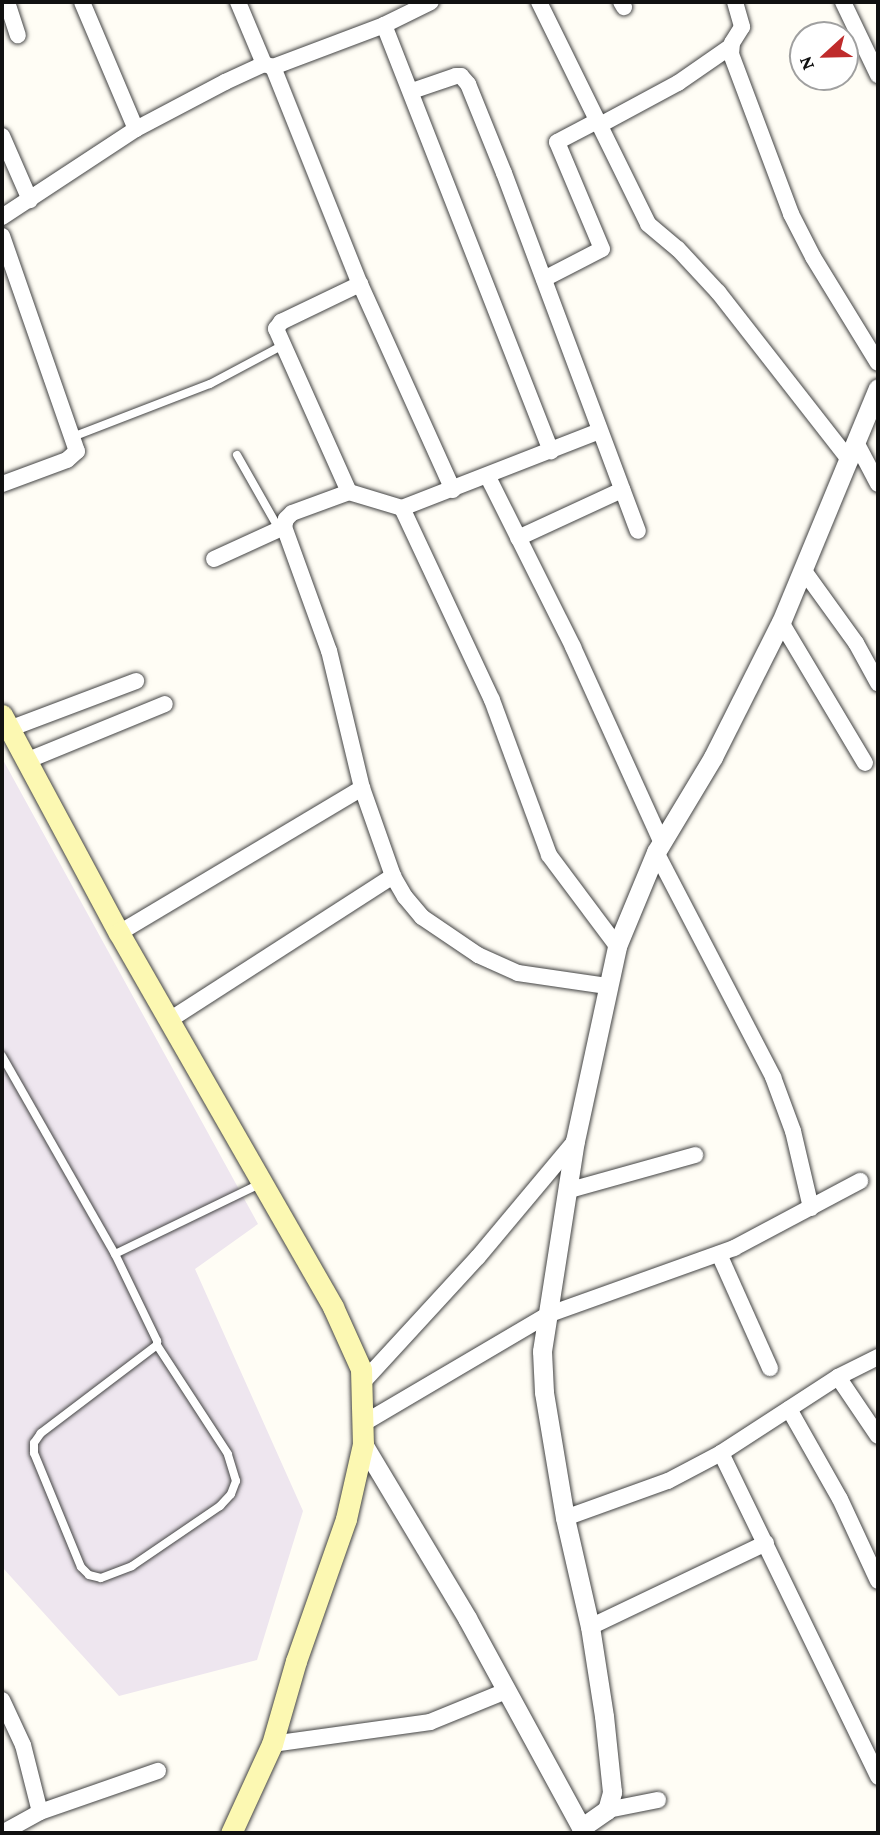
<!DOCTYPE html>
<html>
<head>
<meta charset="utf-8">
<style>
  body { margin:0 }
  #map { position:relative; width:880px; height:1835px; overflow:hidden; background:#fffdf5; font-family:"Crimson Pro",serif }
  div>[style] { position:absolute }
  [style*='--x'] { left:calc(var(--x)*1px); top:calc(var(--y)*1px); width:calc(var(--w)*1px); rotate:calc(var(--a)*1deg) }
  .industrial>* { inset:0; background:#eee6ef }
  .roads { filter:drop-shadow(0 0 2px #444) drop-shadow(0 0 2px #444) }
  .service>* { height:8px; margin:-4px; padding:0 4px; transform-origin:4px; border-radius:4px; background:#fff }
  .minor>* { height:16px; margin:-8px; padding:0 8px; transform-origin:8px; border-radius:8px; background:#fff }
  .tertiary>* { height:19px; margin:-9.5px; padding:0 9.5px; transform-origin:9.5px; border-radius:9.5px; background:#fff }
  .secondary>* { height:21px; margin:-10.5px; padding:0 10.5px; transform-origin:10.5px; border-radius:10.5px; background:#fcf8b2 }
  span { translate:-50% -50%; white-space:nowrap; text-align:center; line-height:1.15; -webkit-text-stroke:7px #fff; paint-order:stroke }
  .frame { position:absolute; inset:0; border:4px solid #111; pointer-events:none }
  .north { position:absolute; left:789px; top:21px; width:70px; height:70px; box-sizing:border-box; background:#fff; border:2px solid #a0a0a0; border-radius:50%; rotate:248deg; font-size:19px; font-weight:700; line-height:28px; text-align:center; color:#111 }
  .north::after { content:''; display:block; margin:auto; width:24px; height:32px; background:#bf2b2b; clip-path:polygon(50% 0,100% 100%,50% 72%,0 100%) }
</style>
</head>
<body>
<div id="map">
  <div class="industrial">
    <i style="clip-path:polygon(2px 758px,258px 1224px,195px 1269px,303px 1511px,257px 1660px,119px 1696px,2px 1567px)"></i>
  </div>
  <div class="roads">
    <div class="service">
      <i style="--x:75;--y:436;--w:145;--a:-21.1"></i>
      <i style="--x:210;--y:384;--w:83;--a:-28.1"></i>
      <i style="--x:237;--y:455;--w:85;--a:60.4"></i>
      <i style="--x:2;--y:1056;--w:228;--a:60.3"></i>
      <i style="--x:115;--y:1254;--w:97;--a:64.2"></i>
      <i style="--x:157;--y:1341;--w:4;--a:90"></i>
      <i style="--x:157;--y:1345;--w:146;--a:142.8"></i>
      <i style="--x:41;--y:1433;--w:12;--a:125"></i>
      <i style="--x:34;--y:1443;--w:10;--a:90"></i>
      <i style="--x:34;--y:1453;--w:123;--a:67.6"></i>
      <i style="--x:81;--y:1567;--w:11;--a:45"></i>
      <i style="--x:89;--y:1575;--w:12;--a:14"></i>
      <i style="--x:101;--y:1578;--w:33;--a:-21"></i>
      <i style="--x:132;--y:1566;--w:107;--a:-34.3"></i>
      <i style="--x:220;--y:1506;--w:16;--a:-47"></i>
      <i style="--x:231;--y:1494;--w:14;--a:-69"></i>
      <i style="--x:236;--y:1481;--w:28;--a:-107"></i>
      <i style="--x:228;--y:1454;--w:130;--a:-123.1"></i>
      <i style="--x:115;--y:1254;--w:161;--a:-25.8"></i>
    </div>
    <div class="minor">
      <i style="--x:7;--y:2;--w:35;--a:72"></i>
      <i style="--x:82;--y:2;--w:138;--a:67"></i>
      <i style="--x:238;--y:2;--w:67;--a:67.2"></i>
      <i style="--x:539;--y:2;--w:247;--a:63.8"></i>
      <i style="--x:648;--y:224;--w:39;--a:40"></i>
      <i style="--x:678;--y:249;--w:59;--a:47.1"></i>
      <i style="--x:718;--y:292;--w:214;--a:52"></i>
      <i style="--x:621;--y:2;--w:6;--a:59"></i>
      <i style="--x:735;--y:2;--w:26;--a:74"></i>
      <i style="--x:742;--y:27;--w:19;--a:122"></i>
      <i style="--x:732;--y:43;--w:11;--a:95"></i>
      <i style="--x:731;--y:54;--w:171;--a:69.4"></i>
      <i style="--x:791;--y:214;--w:48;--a:62.9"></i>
      <i style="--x:813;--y:257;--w:124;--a:58.5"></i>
      <i style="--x:843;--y:2;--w:81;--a:64.4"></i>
      <i style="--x:384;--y:25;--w:458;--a:68.6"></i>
      <i style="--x:273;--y:67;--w:234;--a:68.2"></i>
      <i style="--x:360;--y:284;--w:226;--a:65.7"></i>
      <i style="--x:412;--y:91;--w:46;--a:-18.8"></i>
      <i style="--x:456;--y:76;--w:5;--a:0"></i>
      <i style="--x:461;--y:76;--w:11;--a:49"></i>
      <i style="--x:468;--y:84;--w:96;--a:68"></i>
      <i style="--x:504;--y:173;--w:382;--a:69.5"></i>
      <i style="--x:600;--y:125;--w:89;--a:-28.3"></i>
      <i style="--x:678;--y:83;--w:63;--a:-34.7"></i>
      <i style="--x:2;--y:136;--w:70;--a:66.4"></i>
      <i style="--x:2;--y:217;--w:160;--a:-33.3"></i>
      <i style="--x:136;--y:129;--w:101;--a:-27.8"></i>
      <i style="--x:225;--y:82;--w:43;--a:-24.8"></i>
      <i style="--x:264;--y:64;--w:9;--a:18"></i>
      <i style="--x:273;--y:67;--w:119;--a:-20.7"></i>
      <i style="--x:384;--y:25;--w:52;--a:-26.1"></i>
      <i style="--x:2;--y:236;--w:228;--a:70.8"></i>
      <i style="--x:77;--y:451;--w:13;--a:138"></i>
      <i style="--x:67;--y:460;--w:69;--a:159.7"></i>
      <i style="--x:544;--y:279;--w:65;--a:-27.3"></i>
      <i style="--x:602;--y:249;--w:116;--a:-112.8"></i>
      <i style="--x:557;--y:142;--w:45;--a:-27.7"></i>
      <i style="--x:857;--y:444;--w:45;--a:62.3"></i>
      <i style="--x:488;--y:477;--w:190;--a:63.4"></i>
      <i style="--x:573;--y:647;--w:215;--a:65.6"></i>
      <i style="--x:349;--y:492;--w:179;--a:-114.1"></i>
      <i style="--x:276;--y:329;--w:9;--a:-54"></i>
      <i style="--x:281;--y:322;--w:88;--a:-25.7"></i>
      <i style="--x:402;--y:508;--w:212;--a:-21.3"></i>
      <i style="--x:518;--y:538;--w:115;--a:-24.8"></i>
      <i style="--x:214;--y:559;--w:77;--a:-24.6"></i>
      <i style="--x:804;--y:571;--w:89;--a:54.2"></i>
      <i style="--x:856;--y:643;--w:46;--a:61.2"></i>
      <i style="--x:781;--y:622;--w:164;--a:59.2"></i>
      <i style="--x:9;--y:729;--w:136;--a:-20.7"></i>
      <i style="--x:26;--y:761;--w:150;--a:-22.3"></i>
      <i style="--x:656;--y:852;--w:254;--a:62.5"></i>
      <i style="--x:773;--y:1077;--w:58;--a:69.7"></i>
      <i style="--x:793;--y:1131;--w:79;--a:76.8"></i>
      <i style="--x:119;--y:933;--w:283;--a:-30.8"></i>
      <i style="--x:607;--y:986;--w:90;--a:-171.7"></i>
      <i style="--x:518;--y:973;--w:44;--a:-155.8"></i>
      <i style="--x:478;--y:955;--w:68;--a:-145.8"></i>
      <i style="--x:422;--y:917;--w:26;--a:-130"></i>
      <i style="--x:405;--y:897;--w:24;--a:-120"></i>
      <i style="--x:393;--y:876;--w:93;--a:-109.4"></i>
      <i style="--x:362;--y:788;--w:141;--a:-103.5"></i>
      <i style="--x:329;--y:651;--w:132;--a:-109.9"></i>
      <i style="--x:284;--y:527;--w:8;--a:-76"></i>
      <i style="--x:286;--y:519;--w:8;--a:-45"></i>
      <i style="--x:292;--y:513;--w:61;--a:-20.2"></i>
      <i style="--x:349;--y:492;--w:55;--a:16.8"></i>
      <i style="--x:402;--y:508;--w:212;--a:64.9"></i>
      <i style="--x:492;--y:700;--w:165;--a:69.8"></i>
      <i style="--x:549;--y:855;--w:114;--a:53.2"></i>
      <i style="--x:168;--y:1021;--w:268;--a:-32.8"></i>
      <i style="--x:570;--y:1190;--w:130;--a:-15.6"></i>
      <i style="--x:719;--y:1254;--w:125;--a:65.9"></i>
      <i style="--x:838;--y:1377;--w:71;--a:55.9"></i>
      <i style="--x:362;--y:1383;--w:171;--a:-47.4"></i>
      <i style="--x:478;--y:1257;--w:151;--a:-50.1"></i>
      <i style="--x:789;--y:1409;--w:103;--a:60.5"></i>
      <i style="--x:840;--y:1499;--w:90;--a:65.1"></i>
      <i style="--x:364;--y:1423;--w:212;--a:-30.5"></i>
      <i style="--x:547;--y:1315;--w:199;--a:-19.7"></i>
      <i style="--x:734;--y:1248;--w:143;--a:-28"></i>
      <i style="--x:721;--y:1453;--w:360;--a:64.1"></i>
      <i style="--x:565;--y:1518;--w:109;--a:-19.8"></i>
      <i style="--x:668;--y:1481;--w:60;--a:-27.8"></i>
      <i style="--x:721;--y:1453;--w:140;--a:-33"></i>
      <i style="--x:838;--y:1377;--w:45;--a:-26.6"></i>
      <i style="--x:590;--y:1627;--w:195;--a:-25.5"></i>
      <i style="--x:2;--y:1700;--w:50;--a:65"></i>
      <i style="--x:23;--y:1745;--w:69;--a:75.8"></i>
      <i style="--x:272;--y:1744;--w:160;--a:-7.9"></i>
      <i style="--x:430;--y:1722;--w:82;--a:-22.2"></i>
      <i style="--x:607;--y:1810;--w:52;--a:-11.1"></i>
      <i style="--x:2;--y:1833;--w:43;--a:-28.9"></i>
      <i style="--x:40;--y:1812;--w:125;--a:-19.2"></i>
    </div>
    <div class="tertiary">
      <i style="--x:363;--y:1444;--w:203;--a:59.1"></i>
      <i style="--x:467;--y:1618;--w:245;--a:61.4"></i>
      <i style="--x:581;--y:1828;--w:32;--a:-35"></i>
      <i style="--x:607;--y:1810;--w:19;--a:-74"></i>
      <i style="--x:612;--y:1792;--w:76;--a:-96"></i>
      <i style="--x:604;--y:1716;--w:90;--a:-98.9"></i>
      <i style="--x:590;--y:1627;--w:112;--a:-102.9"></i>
      <i style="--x:565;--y:1518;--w:128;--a:-99.5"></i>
      <i style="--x:544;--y:1392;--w:41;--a:-92.8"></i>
      <i style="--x:542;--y:1351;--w:213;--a:-81.1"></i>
      <i style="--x:575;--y:1141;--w:199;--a:-77.8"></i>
      <i style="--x:617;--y:946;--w:102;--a:-67.5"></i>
      <i style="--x:656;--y:852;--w:111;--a:-59"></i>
      <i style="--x:713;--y:757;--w:151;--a:-63.3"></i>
      <i style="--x:781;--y:622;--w:253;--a:-67.5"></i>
    </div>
    <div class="secondary">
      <i style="--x:2;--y:715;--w:247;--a:61.8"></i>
      <i style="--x:119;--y:933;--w:431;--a:60.2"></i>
      <i style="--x:333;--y:1307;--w:68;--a:65.7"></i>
      <i style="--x:361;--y:1369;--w:75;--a:88.5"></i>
      <i style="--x:363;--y:1444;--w:77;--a:102.8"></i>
      <i style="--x:346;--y:1519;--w:151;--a:109.4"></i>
      <i style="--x:296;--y:1661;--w:86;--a:106.1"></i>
      <i style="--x:272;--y:1744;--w:98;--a:114.7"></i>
    </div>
  </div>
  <div class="frame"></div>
  <div class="north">N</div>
</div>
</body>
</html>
